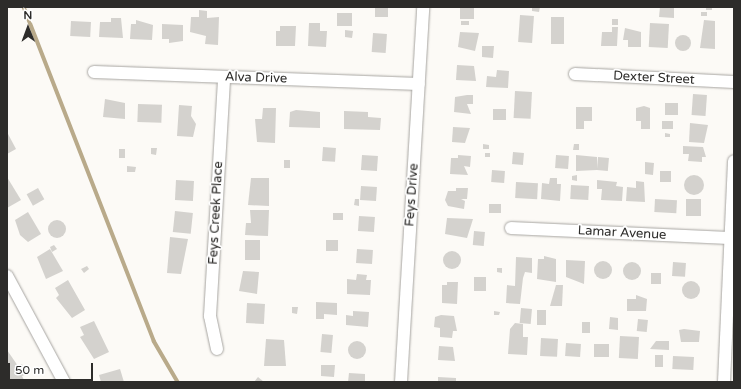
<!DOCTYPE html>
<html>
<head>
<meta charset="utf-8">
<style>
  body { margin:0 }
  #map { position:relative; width:741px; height:389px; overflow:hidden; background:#fcfaf6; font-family:"Varela Round",sans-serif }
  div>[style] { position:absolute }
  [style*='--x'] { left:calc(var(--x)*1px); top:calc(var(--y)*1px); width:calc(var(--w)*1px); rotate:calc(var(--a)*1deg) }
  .stream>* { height:3.5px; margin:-1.75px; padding:0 1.75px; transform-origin:1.75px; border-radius:1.75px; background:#b9aa8a }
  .building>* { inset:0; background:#d4d2ce; transform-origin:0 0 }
  .round { border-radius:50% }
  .roads { filter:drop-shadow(0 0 1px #a7a5a1) drop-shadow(0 0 1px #a7a5a1) }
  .street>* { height:12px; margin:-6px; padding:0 6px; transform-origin:6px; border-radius:6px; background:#fff }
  span { translate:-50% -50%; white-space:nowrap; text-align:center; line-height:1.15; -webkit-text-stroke:3.5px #fff; paint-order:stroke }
  .street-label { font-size:13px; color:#2d2c2a }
  .frame { position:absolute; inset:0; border:8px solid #2d2c2a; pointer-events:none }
  .north { position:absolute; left:8px; top:8px; width:40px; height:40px; -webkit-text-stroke:3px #fff; paint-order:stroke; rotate:359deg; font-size:11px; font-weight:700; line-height:16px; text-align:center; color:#2d2c2a }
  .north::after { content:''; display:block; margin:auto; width:14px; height:18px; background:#2d2c2a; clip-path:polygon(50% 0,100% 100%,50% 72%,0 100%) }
  .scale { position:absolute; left:8px; top:363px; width:85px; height:18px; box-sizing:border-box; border:2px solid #2d2c2a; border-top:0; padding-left:5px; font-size:12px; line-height:14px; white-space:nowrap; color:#2d2c2a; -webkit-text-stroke:3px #fff; paint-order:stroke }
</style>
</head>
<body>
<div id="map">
  <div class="stream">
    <i style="--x:24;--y:7;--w:358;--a:68.7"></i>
    <i style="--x:154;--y:341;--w:48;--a:59.7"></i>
  </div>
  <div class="building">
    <i style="left:375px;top:7px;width:13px;height:10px"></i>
    <i style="left:460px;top:7px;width:14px;height:12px"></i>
    <i style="clip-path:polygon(532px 7px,540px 7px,539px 12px,532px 11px)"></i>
    <i style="clip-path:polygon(660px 7px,674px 7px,674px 18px,659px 17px)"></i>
    <i style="left:706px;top:7px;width:6px;height:3px"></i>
    <i style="clip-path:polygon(199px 10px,207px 11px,207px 18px,219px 17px,218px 45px,205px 44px,206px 36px,190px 32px,191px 17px,199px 17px)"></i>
    <i style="left:701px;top:12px;width:6px;height:4px"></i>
    <i style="left:337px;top:13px;width:15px;height:13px"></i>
    <i style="left:520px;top:15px;width:14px;height:27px;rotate:4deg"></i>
    <i style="left:551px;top:17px;width:13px;height:27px"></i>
    <i style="clip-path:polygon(111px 18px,121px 18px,123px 38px,99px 37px,100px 22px,111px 22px)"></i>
    <i style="left:612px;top:19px;width:6px;height:6px"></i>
    <i style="clip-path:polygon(136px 20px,153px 25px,152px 40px,130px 39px,131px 24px,136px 24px)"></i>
    <i style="clip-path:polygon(704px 20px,715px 21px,715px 49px,700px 48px)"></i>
    <i style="left:71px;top:21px;width:20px;height:15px;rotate:3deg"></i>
    <i style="left:461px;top:21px;width:8px;height:4px"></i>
    <i style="clip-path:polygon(309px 23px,320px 23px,320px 31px,327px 31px,326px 47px,308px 46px)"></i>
    <i style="left:650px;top:23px;width:19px;height:24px;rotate:3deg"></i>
    <i style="clip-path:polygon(162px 24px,183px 25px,183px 41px,169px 43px,169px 39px,162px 39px)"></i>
    <i style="clip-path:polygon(280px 26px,296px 26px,295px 46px,276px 46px,276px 31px,280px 31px)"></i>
    <i style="clip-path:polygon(612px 27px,618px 27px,617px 46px,601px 46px,602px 32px,612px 32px)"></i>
    <i style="clip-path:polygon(625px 28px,641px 32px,641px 47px,628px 47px,628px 40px,623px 40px)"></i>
    <i style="clip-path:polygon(345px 30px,353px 31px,352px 38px,345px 37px)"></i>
    <i style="clip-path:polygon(460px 32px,479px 33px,475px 51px,458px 47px)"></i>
    <i style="left:373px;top:33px;width:14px;height:19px;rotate:4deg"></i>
    <i class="round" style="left:675px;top:35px;width:16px;height:16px"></i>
    <i style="clip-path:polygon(482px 46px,494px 46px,493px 58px,482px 57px)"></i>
    <i style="clip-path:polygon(457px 65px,474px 66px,476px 81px,456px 80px)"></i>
    <i style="clip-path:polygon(497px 70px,509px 71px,508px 88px,486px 87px,487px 76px,496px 77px)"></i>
    <i style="left:515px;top:91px;width:17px;height:27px;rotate:3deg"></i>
    <i style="left:693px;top:94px;width:14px;height:21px;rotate:4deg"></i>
    <i style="clip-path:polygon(467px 95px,473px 95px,473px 104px,467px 104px,471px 114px,454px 112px,455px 97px)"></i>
    <i style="clip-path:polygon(105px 99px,125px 103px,125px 119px,103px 117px)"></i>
    <i style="left:665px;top:103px;width:13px;height:12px"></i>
    <i style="left:138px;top:104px;width:24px;height:18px;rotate:2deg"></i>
    <i style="clip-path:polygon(179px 105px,192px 106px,191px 116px,196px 124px,193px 137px,177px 136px)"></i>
    <i style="clip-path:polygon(644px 106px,650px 108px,650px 129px,641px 129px,641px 121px,636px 121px,636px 108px)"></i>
    <i style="clip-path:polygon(576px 107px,592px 107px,592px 121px,584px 121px,584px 129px,576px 129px)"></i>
    <i style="clip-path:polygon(263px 108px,276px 108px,275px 143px,257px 142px,255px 119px,262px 119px)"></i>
    <i style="left:493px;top:109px;width:13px;height:11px"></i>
    <i style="clip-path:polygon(296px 110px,320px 112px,320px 128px,289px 127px,290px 112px)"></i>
    <i style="clip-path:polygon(344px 111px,368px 112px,368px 117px,381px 118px,380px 130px,344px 129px)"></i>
    <i style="left:662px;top:121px;width:11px;height:8px"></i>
    <i style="clip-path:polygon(690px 123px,708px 125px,704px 143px,689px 142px)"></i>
    <i style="clip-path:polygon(453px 127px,470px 128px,465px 143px,452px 142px)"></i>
    <i style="clip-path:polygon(7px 132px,16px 149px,7px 154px)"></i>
    <i style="clip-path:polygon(665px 133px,670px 134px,670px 137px,665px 137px)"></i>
    <i style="clip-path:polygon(483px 144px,489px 145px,489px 149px,483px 149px)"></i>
    <i style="clip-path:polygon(574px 144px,579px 144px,579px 150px,573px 150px)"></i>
    <i style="clip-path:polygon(683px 146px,703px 147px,706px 157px,702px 157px,702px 162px,688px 161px,689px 154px,683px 154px)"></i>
    <i style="left:323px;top:147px;width:13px;height:14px;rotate:4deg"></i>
    <i style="clip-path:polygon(151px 148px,157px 148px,156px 155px,151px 154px)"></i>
    <i style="left:119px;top:149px;width:6px;height:9px"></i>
    <i style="left:513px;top:152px;width:11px;height:12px;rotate:5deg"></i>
    <i style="left:485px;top:153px;width:5px;height:4px"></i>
    <i style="left:362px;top:155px;width:16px;height:15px;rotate:4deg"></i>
    <i style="clip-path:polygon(458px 155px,471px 156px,470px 167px,464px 166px,468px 175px,450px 174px,451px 158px,458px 158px)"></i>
    <i style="left:556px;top:155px;width:13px;height:13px;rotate:4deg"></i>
    <i style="clip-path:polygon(576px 155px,597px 157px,597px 170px,576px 171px)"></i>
    <i style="left:598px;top:157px;width:11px;height:13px;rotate:5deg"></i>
    <i style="left:284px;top:160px;width:6px;height:8px"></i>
    <i style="clip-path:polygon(645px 162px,654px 163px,653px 175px,645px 174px)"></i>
    <i style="clip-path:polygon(127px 166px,136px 167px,135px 172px,127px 172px)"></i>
    <i style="left:492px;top:170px;width:13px;height:12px;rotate:4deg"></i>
    <i style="left:660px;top:171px;width:11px;height:11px"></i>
    <i class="round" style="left:684px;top:175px;width:20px;height:20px"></i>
    <i style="clip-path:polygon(577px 175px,577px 181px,572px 180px,572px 176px)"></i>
    <i style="clip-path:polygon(7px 177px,21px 200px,7px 208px)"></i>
    <i style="clip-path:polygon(251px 178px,269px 178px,269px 206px,248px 205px)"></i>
    <i style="clip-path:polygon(550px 178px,557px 178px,557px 184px,561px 184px,560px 201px,541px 199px,542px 183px,549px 184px)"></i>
    <i style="left:176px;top:180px;width:18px;height:20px;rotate:3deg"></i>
    <i style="clip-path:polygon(597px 180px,617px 182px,616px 186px,623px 187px,622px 201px,601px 200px,602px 189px,597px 189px)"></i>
    <i style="clip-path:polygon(636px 181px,644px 182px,645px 202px,626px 201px,627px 187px,636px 188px)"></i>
    <i style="left:516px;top:182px;width:22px;height:16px;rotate:3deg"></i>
    <i style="left:571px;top:185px;width:18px;height:14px;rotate:3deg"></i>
    <i style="left:361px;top:186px;width:16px;height:14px;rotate:4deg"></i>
    <i style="left:38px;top:188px;width:13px;height:13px;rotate:61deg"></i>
    <i style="clip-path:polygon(456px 188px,468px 188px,467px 199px,461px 199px,465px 201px,464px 209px,448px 206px,445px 200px,448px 191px,456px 191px)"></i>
    <i style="clip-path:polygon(355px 199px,359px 199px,359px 206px,354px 205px)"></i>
    <i style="left:655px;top:199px;width:22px;height:13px;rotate:3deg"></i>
    <i style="left:686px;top:199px;width:15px;height:17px"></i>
    <i style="left:489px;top:204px;width:12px;height:9px"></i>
    <i style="clip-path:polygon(250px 210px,269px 210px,268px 236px,245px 235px,246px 223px,251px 223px)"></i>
    <i style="left:175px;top:211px;width:18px;height:21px;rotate:6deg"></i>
    <i style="clip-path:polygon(28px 212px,41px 234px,28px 242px,20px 235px,15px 220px)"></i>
    <i style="left:333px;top:213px;width:10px;height:7px"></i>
    <i style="left:359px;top:216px;width:16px;height:15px;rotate:4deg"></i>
    <i style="clip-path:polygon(447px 218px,473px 219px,467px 238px,445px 234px)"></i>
    <i class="round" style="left:48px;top:220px;width:18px;height:18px"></i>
    <i style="left:474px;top:231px;width:11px;height:14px;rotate:5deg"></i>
    <i style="clip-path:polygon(170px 237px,188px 239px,181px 274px,167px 273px)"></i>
    <i style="left:245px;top:240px;width:15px;height:20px"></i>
    <i style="left:326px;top:240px;width:12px;height:11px"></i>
    <i style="clip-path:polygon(54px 245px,57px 249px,52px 252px,50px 247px)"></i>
    <i style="clip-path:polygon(50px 249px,63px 271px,46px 279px,37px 257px)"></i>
    <i style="left:357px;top:249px;width:16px;height:14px;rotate:4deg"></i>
    <i class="round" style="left:443px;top:251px;width:18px;height:18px"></i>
    <i style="clip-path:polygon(544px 256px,556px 259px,556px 282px,537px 279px,538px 259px,544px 259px)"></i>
    <i style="clip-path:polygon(516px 257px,532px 258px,532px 273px,525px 272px,523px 278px,520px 304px,506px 303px,507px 285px,515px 286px)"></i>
    <i style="clip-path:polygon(566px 260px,585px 261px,584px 284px,566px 277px)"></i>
    <i class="round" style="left:594px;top:261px;width:18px;height:18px"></i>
    <i style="left:673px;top:262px;width:13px;height:14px;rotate:4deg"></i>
    <i class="round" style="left:623px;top:262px;width:18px;height:18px"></i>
    <i style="clip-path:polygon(87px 266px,89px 269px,84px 273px,81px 269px)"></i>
    <i style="clip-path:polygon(497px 268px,502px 268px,502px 273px,497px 272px)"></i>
    <i style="clip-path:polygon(243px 271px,259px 272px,257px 294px,239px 291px)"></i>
    <i style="left:651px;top:273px;width:10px;height:11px"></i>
    <i style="clip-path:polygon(357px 274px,367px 275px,366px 280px,371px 280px,370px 295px,347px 294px,347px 279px,356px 280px)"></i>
    <i style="left:474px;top:277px;width:12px;height:14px"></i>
    <i style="clip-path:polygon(68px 280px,85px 310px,72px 318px,56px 298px,59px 295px,55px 288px)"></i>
    <i class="round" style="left:682px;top:281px;width:18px;height:18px"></i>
    <i style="clip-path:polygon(447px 282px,458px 282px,457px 304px,442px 303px,442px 285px,447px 285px)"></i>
    <i style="clip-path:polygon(556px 285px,563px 285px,562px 306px,550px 306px)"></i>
    <i style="clip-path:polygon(636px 295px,647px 299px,646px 311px,627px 311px,627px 299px,636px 299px)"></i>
    <i style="clip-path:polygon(316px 302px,337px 303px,337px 315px,324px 314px,324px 319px,316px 319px)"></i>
    <i style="left:247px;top:303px;width:18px;height:20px;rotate:3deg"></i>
    <i style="clip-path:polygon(292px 307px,298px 307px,297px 314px,292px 313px)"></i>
    <i style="left:521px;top:308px;width:11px;height:15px;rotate:5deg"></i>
    <i style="left:537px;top:310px;width:9px;height:15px"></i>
    <i style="clip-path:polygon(353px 311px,369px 312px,368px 327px,346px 325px,346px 315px,353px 316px)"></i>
    <i style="clip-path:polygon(494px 311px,500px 312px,499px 315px,494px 315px)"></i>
    <i style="clip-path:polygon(441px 315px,454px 316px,457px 331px,453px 331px,452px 338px,440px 337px,440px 328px,434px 327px,435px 317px)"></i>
    <i style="clip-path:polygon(610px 317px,618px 318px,618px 330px,609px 329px)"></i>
    <i style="left:638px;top:319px;width:10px;height:12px;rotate:6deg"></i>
    <i style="clip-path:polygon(94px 321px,109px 352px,94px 359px,80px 337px,84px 335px,80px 327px)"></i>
    <i style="left:582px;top:322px;width:8px;height:11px"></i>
    <i style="clip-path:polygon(515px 323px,523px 324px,523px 337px,528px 337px,527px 355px,508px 354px,510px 329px)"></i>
    <i style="clip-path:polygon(684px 329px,700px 331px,699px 342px,681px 342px,679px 330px)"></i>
    <i style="left:322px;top:334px;width:11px;height:18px;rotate:5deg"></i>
    <i style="left:620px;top:336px;width:19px;height:22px;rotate:3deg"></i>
    <i style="left:541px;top:338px;width:17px;height:18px;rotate:3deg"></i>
    <i style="clip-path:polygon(266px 339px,284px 340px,286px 366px,264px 366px)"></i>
    <i class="round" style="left:348px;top:341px;width:18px;height:18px"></i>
    <i style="clip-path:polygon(656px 341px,669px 341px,669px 350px,650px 349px)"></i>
    <i style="left:566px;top:343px;width:15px;height:13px;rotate:4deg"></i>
    <i style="left:594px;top:344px;width:15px;height:13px"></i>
    <i style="clip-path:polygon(439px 346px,453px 347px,455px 361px,438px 360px)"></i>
    <i style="clip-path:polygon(7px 350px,18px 366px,22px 364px,27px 374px,22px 376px,25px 382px,7px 382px)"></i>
    <i style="left:655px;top:355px;width:8px;height:12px"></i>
    <i style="left:673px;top:356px;width:21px;height:13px;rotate:3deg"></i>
    <i style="clip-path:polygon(321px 365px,335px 365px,334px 377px,321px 376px)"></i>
    <i style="clip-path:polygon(120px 369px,124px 382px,101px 382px,99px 375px)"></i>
    <i style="clip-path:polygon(349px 373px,365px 374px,365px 382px,348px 382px)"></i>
    <i style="clip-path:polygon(258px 377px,264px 382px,254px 382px)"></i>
    <i style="clip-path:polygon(438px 377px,456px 378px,456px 382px,438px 382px)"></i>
  </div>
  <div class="roads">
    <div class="street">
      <i style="--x:94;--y:72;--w:325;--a:2.1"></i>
      <i style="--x:575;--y:74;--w:159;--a:2.9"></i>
      <i style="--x:511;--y:228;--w:223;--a:2.6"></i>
      <i style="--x:7;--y:276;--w:120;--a:61.7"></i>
      <i style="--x:217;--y:349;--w:34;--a:-102"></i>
      <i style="--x:210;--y:316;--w:239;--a:-86.6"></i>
      <i style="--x:401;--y:382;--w:376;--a:-86.6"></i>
      <i style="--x:724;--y:382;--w:221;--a:-87.4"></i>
    </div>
  </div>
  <div class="street-label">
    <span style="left:256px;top:78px;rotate:2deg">Alva Drive</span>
    <span style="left:654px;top:78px;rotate:3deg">Dexter Street</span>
    <span style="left:412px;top:195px;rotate:-86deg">Feys Drive</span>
    <span style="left:216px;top:213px;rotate:-87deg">Feys Creek Place</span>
    <span style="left:622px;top:233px;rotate:3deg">Lamar Avenue</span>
  </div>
  <div class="frame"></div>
  <div class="north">N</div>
  <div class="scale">50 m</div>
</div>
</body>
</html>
